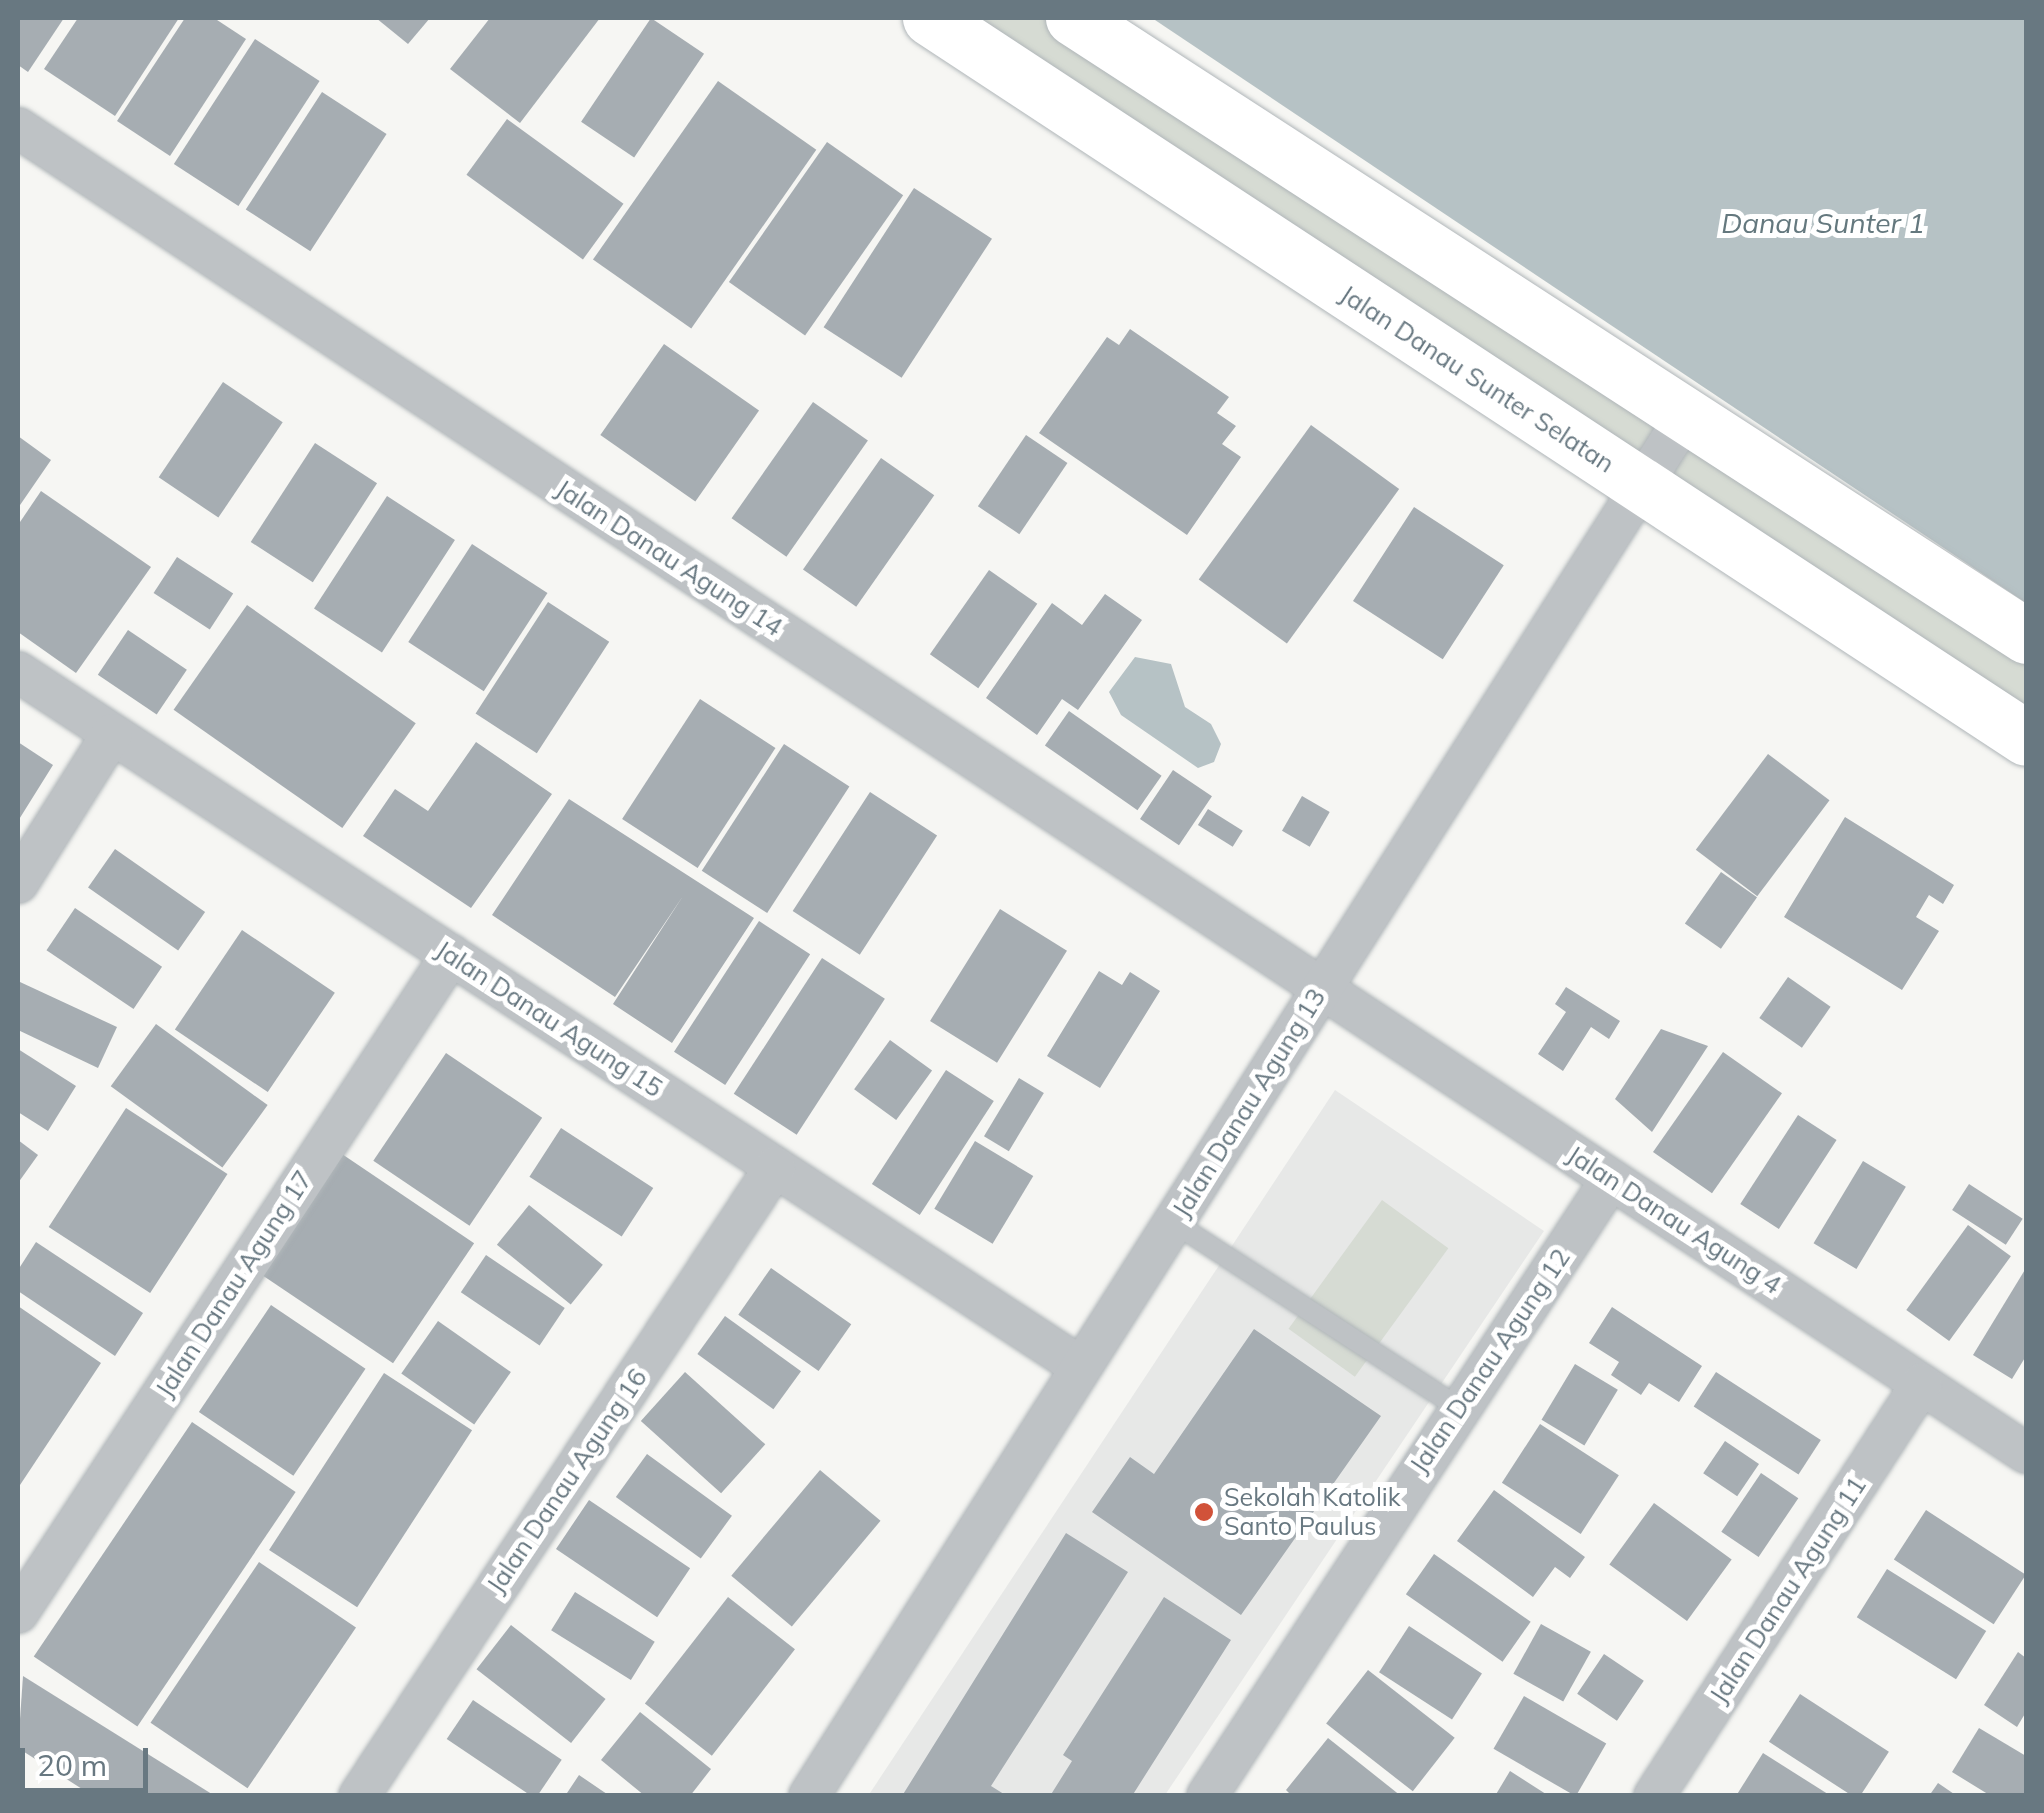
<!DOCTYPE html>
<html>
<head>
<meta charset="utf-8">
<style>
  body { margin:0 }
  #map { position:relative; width:2044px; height:1813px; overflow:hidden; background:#f6f6f3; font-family:Mulish,sans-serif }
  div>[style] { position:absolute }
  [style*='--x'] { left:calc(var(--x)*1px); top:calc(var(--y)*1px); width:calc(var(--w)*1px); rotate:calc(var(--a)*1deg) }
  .built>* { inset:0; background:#e7e8e7 }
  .green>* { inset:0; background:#d6dbd3; transform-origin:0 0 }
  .water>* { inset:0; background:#b6c2c5 }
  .building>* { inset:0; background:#a6adb2; transform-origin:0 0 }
  .roads { filter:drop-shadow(0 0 2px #b0b6b9) drop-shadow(0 0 2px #b0b6b9) }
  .lane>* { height:20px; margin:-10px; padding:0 10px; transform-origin:10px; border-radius:10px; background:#bec2c5 }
  .street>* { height:40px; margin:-20px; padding:0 20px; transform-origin:20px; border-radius:20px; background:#bec2c5 }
  .secondary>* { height:55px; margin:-27.5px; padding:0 27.5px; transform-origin:27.5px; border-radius:27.5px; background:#fff }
  .dots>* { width:28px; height:28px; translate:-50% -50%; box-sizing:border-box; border:5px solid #fff; border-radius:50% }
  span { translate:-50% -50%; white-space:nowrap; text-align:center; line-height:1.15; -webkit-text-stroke:10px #fff; paint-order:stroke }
  .street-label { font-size:25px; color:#687881 }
  .poi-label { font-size:25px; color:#687881 }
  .left { translate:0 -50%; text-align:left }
  .water-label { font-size:28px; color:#64787e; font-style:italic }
  .frame { position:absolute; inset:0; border:20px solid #687881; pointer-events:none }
  .scale { position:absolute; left:20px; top:1748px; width:128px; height:45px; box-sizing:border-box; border:5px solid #687881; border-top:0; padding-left:12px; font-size:30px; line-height:35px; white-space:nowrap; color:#687881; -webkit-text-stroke:8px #fff; paint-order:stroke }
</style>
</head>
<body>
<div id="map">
  <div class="built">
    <i style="clip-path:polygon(1335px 1090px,1544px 1231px,1165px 1795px,868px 1796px)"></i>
  </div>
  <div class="green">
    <i style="clip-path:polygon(929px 18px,1073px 18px,2026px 637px,2026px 738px)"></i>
    <i style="left:1382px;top:1200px;width:82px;height:159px;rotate:36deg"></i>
  </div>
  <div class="water">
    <i style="clip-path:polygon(1152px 18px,2026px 18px,2026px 603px)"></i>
    <i style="clip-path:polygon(1135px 657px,1171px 664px,1185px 707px,1211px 724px,1221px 744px,1214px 762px,1198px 768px,1121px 715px,1109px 692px)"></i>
  </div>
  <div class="building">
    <i style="clip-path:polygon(18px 18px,64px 18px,28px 72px,18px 65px)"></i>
    <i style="clip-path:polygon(78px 18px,179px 18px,115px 116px,44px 69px)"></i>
    <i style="clip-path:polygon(185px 18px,214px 18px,246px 39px,170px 156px,117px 121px)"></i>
    <i style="clip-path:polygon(376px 18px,430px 18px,408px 44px)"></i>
    <i style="clip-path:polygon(490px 18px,600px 18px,520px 123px,450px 69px)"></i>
    <i style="left:651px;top:18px;width:64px;height:125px;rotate:34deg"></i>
    <i style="left:255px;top:39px;width:77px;height:149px;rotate:33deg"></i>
    <i style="left:718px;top:81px;width:120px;height:218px;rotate:35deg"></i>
    <i style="left:322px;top:92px;width:77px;height:140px;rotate:33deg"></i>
    <i style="left:507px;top:119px;width:144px;height:69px;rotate:36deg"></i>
    <i style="left:827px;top:142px;width:93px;height:171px;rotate:35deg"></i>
    <i style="left:914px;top:188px;width:93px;height:166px;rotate:33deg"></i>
    <i style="clip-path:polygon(1130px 329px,1229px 397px,1217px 413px,1236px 426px,1222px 444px,1241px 457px,1187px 535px,1039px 433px,1107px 337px,1119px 345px)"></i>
    <i style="left:664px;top:344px;width:116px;height:111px;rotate:35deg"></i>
    <i style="left:223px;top:382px;width:72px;height:115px;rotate:34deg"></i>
    <i style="left:813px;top:402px;width:67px;height:142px;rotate:35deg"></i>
    <i style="left:1311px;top:425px;width:109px;height:191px;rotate:36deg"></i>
    <i style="left:1026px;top:435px;width:50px;height:86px;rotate:34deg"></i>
    <i style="clip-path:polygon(18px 436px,51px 460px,18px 508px)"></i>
    <i style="left:315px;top:443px;width:74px;height:118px;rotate:33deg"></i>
    <i style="left:881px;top:458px;width:65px;height:136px;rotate:35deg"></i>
    <i style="clip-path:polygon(41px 491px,151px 567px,76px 673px,18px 632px,18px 525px)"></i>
    <i style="left:387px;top:496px;width:81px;height:134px;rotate:33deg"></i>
    <i style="left:1414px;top:507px;width:107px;height:112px;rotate:33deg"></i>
    <i style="left:472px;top:544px;width:90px;height:117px;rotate:33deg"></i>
    <i style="left:177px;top:557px;width:67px;height:43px;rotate:33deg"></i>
    <i style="left:989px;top:570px;width:59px;height:103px;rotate:35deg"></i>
    <i style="clip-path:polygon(1105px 594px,1142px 620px,1078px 710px,1062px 699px,1037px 735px,986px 698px,1052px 603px,1082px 625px)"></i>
    <i style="left:548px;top:602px;width:73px;height:133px;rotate:33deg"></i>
    <i style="left:247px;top:605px;width:206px;height:128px;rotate:35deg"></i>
    <i style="left:128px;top:630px;width:71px;height:54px;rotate:34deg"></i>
    <i style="left:700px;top:699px;width:90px;height:143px;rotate:33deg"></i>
    <i style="left:1069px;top:711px;width:113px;height:42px;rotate:35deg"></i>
    <i style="clip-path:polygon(18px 742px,53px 765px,18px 821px)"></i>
    <i style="clip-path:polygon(476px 742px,552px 794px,471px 908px,363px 836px,395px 789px,428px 811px)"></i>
    <i style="left:784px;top:744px;width:78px;height:151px;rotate:33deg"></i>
    <i style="left:1768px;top:754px;width:77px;height:120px;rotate:37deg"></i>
    <i style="left:1173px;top:770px;width:47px;height:59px;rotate:34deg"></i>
    <i style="left:870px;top:792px;width:80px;height:142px;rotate:33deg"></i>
    <i style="left:1302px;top:796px;width:32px;height:40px;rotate:30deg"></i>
    <i style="clip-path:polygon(569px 799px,754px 918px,672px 1043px,613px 1004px,683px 896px,615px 997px,492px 915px)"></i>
    <i style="left:1208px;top:809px;width:41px;height:19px;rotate:32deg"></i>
    <i style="clip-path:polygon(1845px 817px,1954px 885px,1943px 904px,1929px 895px,1916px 917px,1939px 931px,1902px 990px,1784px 917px)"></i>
    <i style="left:115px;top:849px;width:110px;height:47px;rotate:35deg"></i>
    <i style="left:1721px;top:872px;width:44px;height:63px;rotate:35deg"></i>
    <i style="left:75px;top:908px;width:105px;height:51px;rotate:34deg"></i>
    <i style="left:1000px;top:909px;width:79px;height:132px;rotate:32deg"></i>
    <i style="left:759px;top:921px;width:61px;height:156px;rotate:33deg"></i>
    <i style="left:242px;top:930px;width:112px;height:120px;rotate:34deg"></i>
    <i style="left:822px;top:958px;width:75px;height:162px;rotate:33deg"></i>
    <i style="clip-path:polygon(1099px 971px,1122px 985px,1130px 972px,1160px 991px,1100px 1088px,1047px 1056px)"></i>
    <i style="left:1788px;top:977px;width:52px;height:50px;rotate:35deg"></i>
    <i style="clip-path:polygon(20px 982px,117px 1027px,98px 1068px,18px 1030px)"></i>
    <i style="clip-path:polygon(1566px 987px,1620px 1021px,1609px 1039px,1591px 1027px,1563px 1071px,1538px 1054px,1566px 1012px,1555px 1004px)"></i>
    <i style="left:156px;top:1024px;width:138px;height:77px;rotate:36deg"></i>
    <i style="clip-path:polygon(1661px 1029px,1708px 1046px,1652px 1132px,1615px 1099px)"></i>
    <i style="left:890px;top:1040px;width:52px;height:61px;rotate:36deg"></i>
    <i style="clip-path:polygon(18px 1049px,76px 1086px,48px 1131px,18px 1112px)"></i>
    <i style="left:1723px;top:1052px;width:72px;height:122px;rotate:35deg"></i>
    <i style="left:446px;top:1053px;width:116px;height:130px;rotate:34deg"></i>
    <i style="left:946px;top:1070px;width:57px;height:136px;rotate:33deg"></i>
    <i style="left:1019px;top:1078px;width:29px;height:68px;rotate:31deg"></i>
    <i style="left:126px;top:1108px;width:121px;height:142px;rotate:33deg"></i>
    <i style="left:1798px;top:1115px;width:46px;height:106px;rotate:33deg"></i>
    <i style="left:561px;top:1128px;width:110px;height:58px;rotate:33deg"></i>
    <i style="clip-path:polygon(18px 1140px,38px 1155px,18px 1183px)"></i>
    <i style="left:975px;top:1141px;width:68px;height:79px;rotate:31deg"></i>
    <i style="left:339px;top:1152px;width:163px;height:145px;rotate:34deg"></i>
    <i style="left:1863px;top:1161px;width:50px;height:96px;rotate:31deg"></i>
    <i style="left:1969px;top:1184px;width:64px;height:31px;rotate:33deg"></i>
    <i style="left:529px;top:1205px;width:95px;height:51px;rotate:39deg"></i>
    <i style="left:1968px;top:1225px;width:53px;height:105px;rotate:36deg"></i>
    <i style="clip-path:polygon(36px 1242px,143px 1313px,115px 1356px,18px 1291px,18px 1270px)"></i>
    <i style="left:486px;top:1255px;width:95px;height:45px;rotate:34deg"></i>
    <i style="left:771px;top:1268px;width:98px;height:57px;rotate:35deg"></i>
    <i style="clip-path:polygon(2026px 1268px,2026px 1356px,2012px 1379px,1973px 1355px)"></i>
    <i style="left:271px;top:1305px;width:114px;height:129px;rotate:34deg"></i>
    <i style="clip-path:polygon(18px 1306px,101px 1363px,18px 1488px)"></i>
    <i style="clip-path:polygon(1612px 1307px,1702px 1366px,1679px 1402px,1649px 1383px,1641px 1395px,1611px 1375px,1619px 1362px,1589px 1343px)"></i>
    <i style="left:725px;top:1316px;width:94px;height:47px;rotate:36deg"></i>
    <i style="left:438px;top:1321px;width:89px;height:64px;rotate:35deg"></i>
    <i style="clip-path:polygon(1254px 1329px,1381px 1416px,1241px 1615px,1092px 1512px,1130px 1457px,1154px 1474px)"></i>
    <i style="left:1575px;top:1364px;width:50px;height:65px;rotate:31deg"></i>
    <i style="left:685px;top:1372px;width:108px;height:66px;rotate:42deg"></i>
    <i style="left:1716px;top:1372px;width:125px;height:41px;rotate:33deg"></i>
    <i style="left:384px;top:1373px;width:105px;height:211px;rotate:33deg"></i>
    <i style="left:192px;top:1422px;width:125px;height:283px;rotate:34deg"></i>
    <i style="left:1540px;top:1424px;width:94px;height:70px;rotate:33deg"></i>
    <i style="left:1725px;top:1441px;width:41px;height:39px;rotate:34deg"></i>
    <i style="left:647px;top:1454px;width:105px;height:53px;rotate:36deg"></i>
    <i style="left:820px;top:1470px;width:79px;height:138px;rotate:40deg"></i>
    <i style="left:1761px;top:1473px;width:45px;height:71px;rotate:34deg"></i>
    <i style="clip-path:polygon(1494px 1490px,1585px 1557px,1570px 1578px,1555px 1567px,1533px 1597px,1457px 1541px)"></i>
    <i style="left:589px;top:1500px;width:122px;height:59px;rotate:34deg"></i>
    <i style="left:1654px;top:1503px;width:96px;height:76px;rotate:36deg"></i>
    <i style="left:1926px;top:1510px;width:119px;height:59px;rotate:33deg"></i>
    <i style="clip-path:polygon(1066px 1533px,1128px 1572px,991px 1786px,1007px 1796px,902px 1796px)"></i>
    <i style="left:1434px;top:1554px;width:118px;height:49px;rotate:35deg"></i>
    <i style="left:259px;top:1562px;width:117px;height:194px;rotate:34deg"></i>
    <i style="left:1887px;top:1569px;width:117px;height:57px;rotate:32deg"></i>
    <i style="left:575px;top:1592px;width:94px;height:45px;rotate:32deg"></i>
    <i style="left:728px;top:1597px;width:85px;height:135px;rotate:38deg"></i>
    <i style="clip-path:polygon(1164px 1597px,1231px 1640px,1132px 1796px,1050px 1796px,1072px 1761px,1063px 1755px)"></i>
    <i style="left:1541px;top:1624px;width:57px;height:57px;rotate:29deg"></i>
    <i style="left:511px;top:1625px;width:120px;height:56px;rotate:38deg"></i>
    <i style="left:1409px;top:1626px;width:87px;height:55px;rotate:33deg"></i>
    <i style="clip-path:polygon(2018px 1652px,2026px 1658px,2026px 1712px,2017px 1727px,1984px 1705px)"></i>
    <i style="left:1604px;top:1654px;width:48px;height:48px;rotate:34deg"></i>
    <i style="left:1368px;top:1670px;width:110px;height:68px;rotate:38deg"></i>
    <i style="clip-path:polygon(23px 1676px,215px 1796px,93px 1796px,18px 1748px)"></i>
    <i style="left:1800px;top:1694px;width:106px;height:57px;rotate:33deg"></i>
    <i style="left:1524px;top:1696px;width:95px;height:61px;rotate:30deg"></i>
    <i style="left:473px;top:1700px;width:107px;height:47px;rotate:34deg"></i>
    <i style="clip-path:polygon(640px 1712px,711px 1769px,690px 1796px,645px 1796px,601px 1760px)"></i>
    <i style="clip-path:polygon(1979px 1728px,2026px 1756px,2026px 1796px,1991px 1796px,1952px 1772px)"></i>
    <i style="clip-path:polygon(1328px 1738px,1401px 1796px,1292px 1796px,1286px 1790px)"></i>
    <i style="clip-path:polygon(1763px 1753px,1831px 1796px,1736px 1796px)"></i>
    <i style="clip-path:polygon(1510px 1771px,1549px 1796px,1495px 1796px)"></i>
    <i style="clip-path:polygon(579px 1775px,601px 1790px,610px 1796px,565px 1796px)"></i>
    <i style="clip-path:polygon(1938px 1783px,1957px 1796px,1929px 1796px)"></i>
  </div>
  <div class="roads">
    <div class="lane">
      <i style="--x:1173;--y:1222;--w:340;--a:33"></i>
    </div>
    <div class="street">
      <i style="--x:18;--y:128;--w:2406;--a:33.42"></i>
      <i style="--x:18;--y:672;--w:1270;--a:33.18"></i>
      <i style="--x:18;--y:883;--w:176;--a:-57.8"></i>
      <i style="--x:18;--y:1613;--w:788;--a:-56.65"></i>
      <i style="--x:359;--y:1796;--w:754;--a:-56.52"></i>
      <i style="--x:809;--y:1796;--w:1641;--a:-57.57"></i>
      <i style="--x:1207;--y:1796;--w:737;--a:-56.78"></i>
      <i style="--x:1654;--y:1796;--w:491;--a:-57"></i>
    </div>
    <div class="secondary">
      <i style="--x:930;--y:18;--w:1311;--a:33.3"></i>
      <i style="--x:1073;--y:18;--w:1136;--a:32.96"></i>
    </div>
  </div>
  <div class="dots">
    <i style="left:1204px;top:1512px;background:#d15239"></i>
  </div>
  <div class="street-label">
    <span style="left:1477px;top:379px;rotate:33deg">Jalan Danau Sunter Selatan</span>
    <span style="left:669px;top:558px;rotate:33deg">Jalan Danau Agung 14</span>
    <span style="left:549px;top:1019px;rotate:33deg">Jalan Danau Agung 15</span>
    <span style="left:1249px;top:1103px;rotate:-58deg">Jalan Danau Agung 13</span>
    <span style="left:1674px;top:1220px;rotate:33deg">Jalan Danau Agung 4</span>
    <span style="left:234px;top:1284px;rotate:-57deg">Jalan Danau Agung 17</span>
    <span style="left:1490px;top:1361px;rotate:-56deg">Jalan Danau Agung 12</span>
    <span style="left:567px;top:1481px;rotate:-56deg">Jalan Danau Agung 16</span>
    <span style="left:1788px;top:1590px;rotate:-57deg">Jalan Danau Agung 11</span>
  </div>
  <div class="poi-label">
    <span class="left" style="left:1224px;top:1512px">Sekolah Katolik<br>Santo Paulus</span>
  </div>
  <div class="water-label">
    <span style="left:1823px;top:223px">Danau Sunter 1</span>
  </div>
  <div class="frame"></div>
  <div class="scale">20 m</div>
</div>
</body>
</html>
